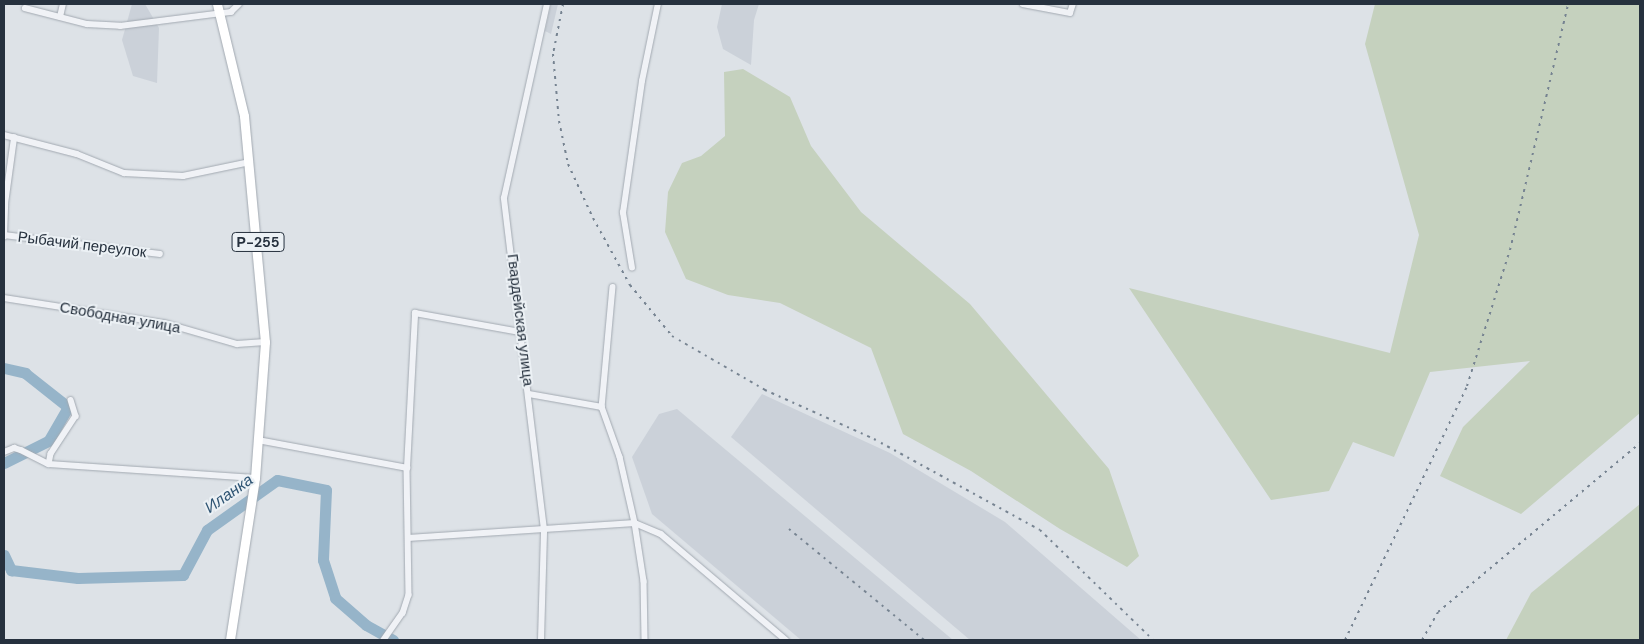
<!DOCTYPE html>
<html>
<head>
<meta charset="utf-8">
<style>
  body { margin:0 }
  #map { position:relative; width:1644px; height:644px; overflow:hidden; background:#dde2e7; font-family:"DM Sans",sans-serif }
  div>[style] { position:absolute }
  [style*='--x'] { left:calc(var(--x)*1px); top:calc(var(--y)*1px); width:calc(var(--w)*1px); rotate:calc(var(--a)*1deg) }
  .built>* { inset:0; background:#cbd1d9 }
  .green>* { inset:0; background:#c5d1be }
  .river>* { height:11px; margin:-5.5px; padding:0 5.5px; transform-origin:5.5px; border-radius:5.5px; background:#96b4c9 }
  .roads { filter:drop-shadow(0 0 1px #a2a9b1) drop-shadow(0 0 1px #a2a9b1) }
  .minor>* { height:5.5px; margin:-2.75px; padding:0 2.75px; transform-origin:2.75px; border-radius:2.75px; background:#f0f2f6 }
  .primary>* { height:9px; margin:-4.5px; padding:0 4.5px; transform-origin:4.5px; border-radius:4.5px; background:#fff }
  .rail>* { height:2px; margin-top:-1px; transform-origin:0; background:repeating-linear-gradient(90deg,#768391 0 2.5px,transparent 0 7.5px) }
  span { translate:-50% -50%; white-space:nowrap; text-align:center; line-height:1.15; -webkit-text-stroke:4px #ecf1f5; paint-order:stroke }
  .shield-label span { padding:1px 4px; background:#ecf1f5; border:1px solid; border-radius:4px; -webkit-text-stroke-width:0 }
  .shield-label { font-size:14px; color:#26313e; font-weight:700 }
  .street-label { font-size:15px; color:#26313e }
  .water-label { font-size:16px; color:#2f5473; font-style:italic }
  .frame { position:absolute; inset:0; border:5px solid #26313e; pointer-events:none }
</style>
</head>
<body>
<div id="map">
  <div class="built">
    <i style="clip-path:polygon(132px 4px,145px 4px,159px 28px,157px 83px,133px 76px,122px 40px)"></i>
    <i style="clip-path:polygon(551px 4px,558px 4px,551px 34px,545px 31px)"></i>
    <i style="clip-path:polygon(722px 4px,759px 4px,754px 20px,751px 65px,723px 49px,717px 27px)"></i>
    <i style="clip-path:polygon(762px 394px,890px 453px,1005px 522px,1141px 640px,970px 640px,731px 437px)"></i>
    <i style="clip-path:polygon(677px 409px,953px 640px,801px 640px,652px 514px,632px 457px,659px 414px)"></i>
  </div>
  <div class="green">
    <i style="clip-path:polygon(1375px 4px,1640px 4px,1640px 413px,1521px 514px,1440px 476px,1463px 427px,1530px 361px,1430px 372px,1394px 457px,1353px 442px,1329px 491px,1271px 500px,1129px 288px,1390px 353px,1419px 235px,1365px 44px)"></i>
    <i style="clip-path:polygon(743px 69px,790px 97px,811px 146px,861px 212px,970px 304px,1109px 469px,1139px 556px,1127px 567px,1060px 529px,971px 471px,903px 434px,871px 348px,780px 303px,728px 295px,686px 279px,665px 232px,668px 192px,682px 163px,701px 156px,725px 136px,724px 72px)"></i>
    <i style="clip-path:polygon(1640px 504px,1640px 640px,1506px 640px,1531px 593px)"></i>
  </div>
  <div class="river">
    <i style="--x:4;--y:368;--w:22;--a:13"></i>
    <i style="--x:25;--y:373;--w:55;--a:38.3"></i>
    <i style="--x:68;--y:407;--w:39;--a:120"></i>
    <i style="--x:48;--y:441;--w:49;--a:153.4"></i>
    <i style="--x:4;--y:555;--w:17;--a:65"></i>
    <i style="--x:11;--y:570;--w:67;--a:6.8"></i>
    <i style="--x:78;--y:578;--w:105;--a:-1.6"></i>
    <i style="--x:183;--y:575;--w:51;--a:-61.9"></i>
    <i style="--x:207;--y:530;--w:86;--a:-35.5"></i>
    <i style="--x:277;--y:480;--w:50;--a:11.5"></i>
    <i style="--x:326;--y:490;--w:70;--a:92.5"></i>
    <i style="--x:323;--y:560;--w:40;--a:72"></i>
    <i style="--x:335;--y:598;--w:41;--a:41.1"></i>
    <i style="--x:366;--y:625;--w:31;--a:29"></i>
  </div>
  <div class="roads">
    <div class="minor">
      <i style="--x:1023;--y:4;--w:48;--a:10.8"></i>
      <i style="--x:1070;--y:13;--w:9;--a:-72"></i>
      <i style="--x:25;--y:8;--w:64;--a:14.5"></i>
      <i style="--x:87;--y:24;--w:33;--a:3"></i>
      <i style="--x:120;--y:26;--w:112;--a:-7.2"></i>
      <i style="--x:231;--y:12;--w:11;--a:-45"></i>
      <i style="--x:60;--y:17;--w:13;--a:-77"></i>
      <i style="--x:4;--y:135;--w:75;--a:14.6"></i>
      <i style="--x:77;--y:154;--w:51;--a:22"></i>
      <i style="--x:124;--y:173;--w:59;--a:2.9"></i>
      <i style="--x:183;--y:176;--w:68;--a:-11.8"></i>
      <i style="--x:4;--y:235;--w:157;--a:6.9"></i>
      <i style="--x:4;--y:237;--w:33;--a:-88"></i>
      <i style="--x:5;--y:204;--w:67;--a:-82.2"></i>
      <i style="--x:632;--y:268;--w:56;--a:-99.3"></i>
      <i style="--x:623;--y:213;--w:133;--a:-81.8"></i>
      <i style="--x:642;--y:81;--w:79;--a:-78.3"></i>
      <i style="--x:613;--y:287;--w:121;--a:95.2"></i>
      <i style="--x:602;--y:407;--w:53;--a:70.2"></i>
      <i style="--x:620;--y:457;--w:68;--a:77.2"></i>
      <i style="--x:635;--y:523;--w:59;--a:81.2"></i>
      <i style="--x:644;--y:581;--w:59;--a:89"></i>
      <i style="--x:4;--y:298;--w:162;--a:8.9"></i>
      <i style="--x:164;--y:323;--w:76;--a:16"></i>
      <i style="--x:237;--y:344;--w:28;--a:-4"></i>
      <i style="--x:529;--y:394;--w:74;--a:10.1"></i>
      <i style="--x:71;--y:400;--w:17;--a:73"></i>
      <i style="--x:76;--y:416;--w:45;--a:123.3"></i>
      <i style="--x:51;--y:454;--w:10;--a:101"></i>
      <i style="--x:49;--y:464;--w:206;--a:3.9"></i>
      <i style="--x:258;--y:440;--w:152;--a:10.6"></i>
      <i style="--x:407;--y:468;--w:127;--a:89.1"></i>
      <i style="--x:409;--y:595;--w:19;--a:108"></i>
      <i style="--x:403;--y:613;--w:33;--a:125"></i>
      <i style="--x:4;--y:452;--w:11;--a:-22"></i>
      <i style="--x:14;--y:448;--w:7;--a:16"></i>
      <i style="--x:21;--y:450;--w:31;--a:27"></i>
      <i style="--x:407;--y:468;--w:155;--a:-87"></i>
      <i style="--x:415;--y:313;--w:108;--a:10.2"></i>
      <i style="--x:408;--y:538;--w:227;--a:-3.8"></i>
      <i style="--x:635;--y:523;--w:28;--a:23"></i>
      <i style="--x:661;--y:534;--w:164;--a:40.3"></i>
      <i style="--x:541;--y:640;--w:110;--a:-88.4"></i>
      <i style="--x:544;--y:530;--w:334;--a:-96.9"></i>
      <i style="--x:504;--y:198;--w:199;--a:-77.5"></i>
    </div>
    <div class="primary">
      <i style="--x:217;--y:4;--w:115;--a:76.4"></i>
      <i style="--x:244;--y:116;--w:227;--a:84.7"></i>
      <i style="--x:265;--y:342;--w:136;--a:94.2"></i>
      <i style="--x:255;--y:478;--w:164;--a:98.8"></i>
    </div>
  </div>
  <div class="rail">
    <i style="--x:563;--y:4;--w:51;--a:101.3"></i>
    <i style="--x:553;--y:54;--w:67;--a:84.9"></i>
    <i style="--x:559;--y:121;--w:44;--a:78.2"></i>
    <i style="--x:568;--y:164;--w:60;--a:65.2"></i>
    <i style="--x:593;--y:218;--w:77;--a:61.1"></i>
    <i style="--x:630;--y:285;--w:66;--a:50.5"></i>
    <i style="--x:672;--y:336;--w:108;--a:30.1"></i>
    <i style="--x:765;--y:390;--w:120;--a:24.2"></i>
    <i style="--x:874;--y:439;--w:189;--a:28.7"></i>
    <i style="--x:1040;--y:530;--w:158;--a:44.2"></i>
    <i style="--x:789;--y:529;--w:175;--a:39.4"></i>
    <i style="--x:1345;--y:640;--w:282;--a:-64.3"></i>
    <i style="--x:1467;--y:386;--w:143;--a:-72.5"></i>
    <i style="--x:1510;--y:250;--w:253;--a:-76.7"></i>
    <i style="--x:1422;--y:640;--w:32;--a:-60"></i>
    <i style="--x:1438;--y:612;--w:263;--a:-39.9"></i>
  </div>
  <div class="shield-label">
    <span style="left:258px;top:242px">Р-255</span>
  </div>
  <div class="street-label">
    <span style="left:82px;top:245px;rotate:7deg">Рыбачий переулок</span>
    <span style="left:120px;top:318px;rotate:10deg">Свободная улица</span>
    <span style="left:520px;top:320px;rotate:83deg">Гвардейская улица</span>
  </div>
  <div class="water-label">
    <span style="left:229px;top:494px;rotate:-35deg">Иланка</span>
  </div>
  <div class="frame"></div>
</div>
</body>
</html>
